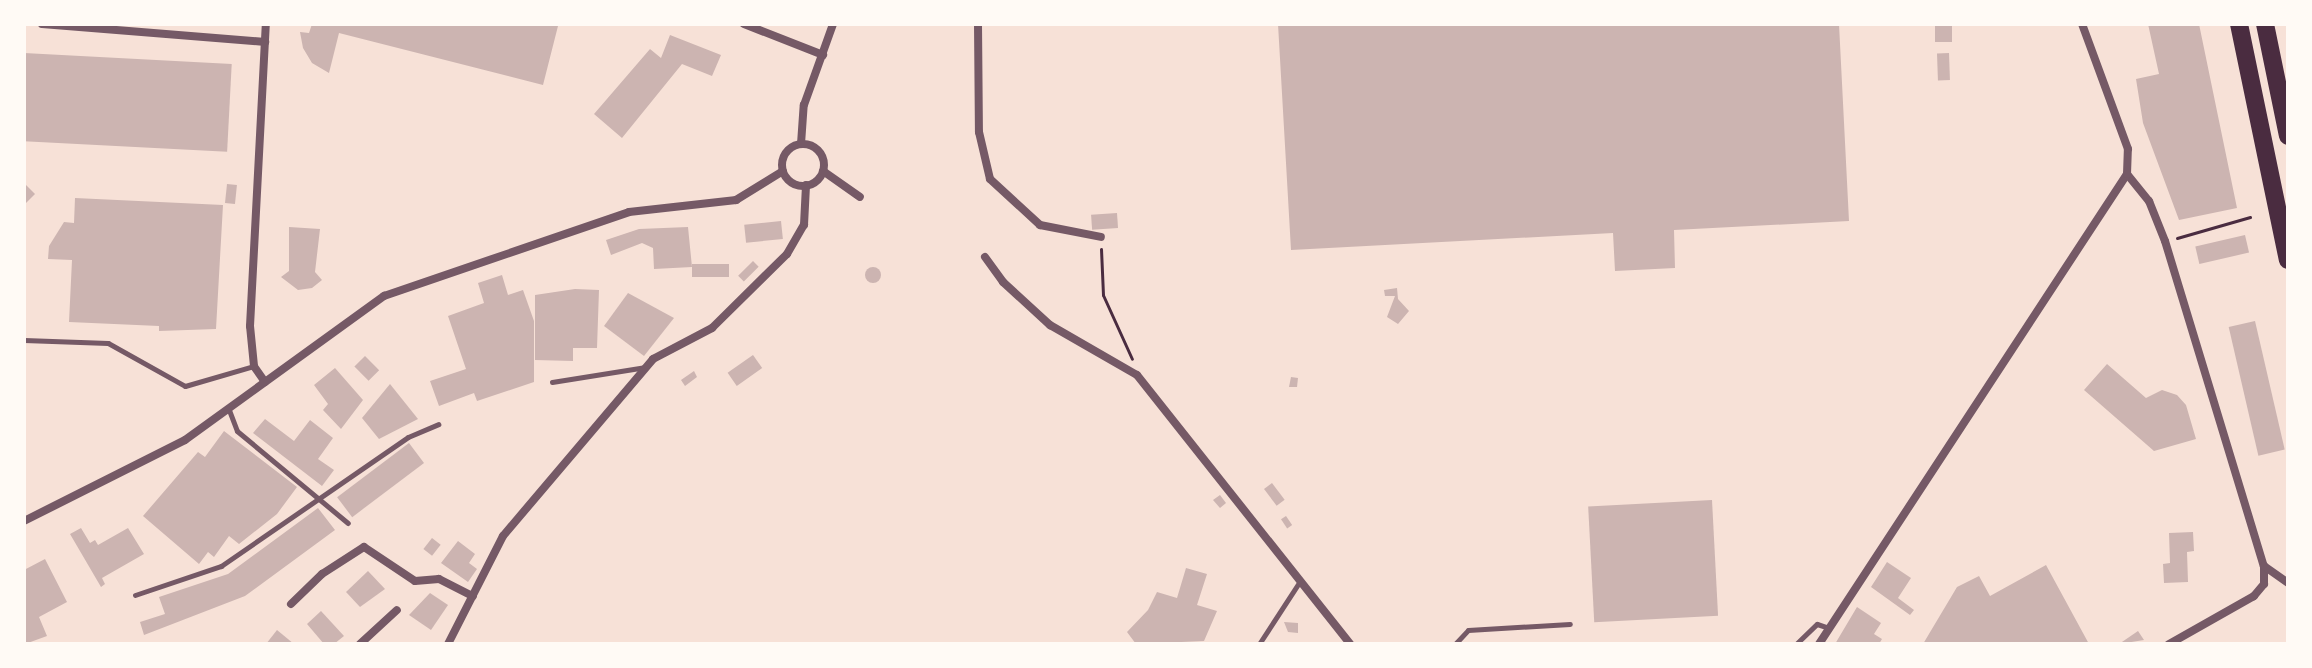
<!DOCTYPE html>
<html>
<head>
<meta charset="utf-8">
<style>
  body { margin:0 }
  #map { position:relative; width:2312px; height:668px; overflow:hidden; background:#f7e1d7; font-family:Jost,sans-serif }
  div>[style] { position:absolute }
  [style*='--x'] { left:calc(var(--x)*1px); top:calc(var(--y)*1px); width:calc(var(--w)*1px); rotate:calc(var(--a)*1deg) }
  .building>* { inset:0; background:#ccb4b1; transform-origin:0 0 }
  .round { border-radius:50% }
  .path>* { height:3px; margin:-1.5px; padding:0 1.5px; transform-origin:1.5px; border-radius:1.5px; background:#4a2c40 }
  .service>* { height:5px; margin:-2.5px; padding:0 2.5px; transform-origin:2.5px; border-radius:2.5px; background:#755966 }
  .minor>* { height:8px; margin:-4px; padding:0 4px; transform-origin:4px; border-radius:4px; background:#755966 }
  .minor>.ring { margin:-4px; padding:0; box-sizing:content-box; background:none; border:8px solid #755966; border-radius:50% }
  .motorway>* { height:18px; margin:-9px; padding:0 9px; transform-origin:9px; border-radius:9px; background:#4a2c40 }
  span { translate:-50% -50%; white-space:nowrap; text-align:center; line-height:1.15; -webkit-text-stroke:8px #fffaf5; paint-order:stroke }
  .frame { position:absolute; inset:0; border:26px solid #fffaf5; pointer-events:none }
</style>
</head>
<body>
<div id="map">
  <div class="building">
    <i style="clip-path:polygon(312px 24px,549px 24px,558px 26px,543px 85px,339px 33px,329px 73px,312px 63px,303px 48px,300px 32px,309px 33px)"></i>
    <i style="clip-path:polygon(1278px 24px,1839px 24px,1849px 221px,1674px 230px,1675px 268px,1615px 271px,1613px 233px,1291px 250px)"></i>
    <i style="left:1935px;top:24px;width:17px;height:18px"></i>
    <i style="clip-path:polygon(2148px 24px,2199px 24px,2237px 208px,2179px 220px,2143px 123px,2136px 79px,2159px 74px)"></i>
    <i style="clip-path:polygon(670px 35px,721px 55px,712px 76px,682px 64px,622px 138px,594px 114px,650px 49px,661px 58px)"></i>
    <i style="left:24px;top:53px;width:208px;height:88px;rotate:3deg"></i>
    <i style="left:1949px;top:53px;width:27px;height:12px;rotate:88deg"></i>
    <i style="clip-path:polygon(24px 183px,35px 194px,24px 205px)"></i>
    <i style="left:227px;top:184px;width:10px;height:19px;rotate:6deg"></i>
    <i style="clip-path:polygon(75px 198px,223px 205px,216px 329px,159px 331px,159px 326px,69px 322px,72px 260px,48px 259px,49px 246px,64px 222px,74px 223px)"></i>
    <i style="left:1117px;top:213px;width:15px;height:26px;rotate:86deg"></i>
    <i style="left:781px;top:221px;width:18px;height:37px;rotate:84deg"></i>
    <i style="clip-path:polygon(289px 227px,320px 229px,315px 272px,322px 280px,312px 288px,298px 290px,281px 277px,289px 271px)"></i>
    <i style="clip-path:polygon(688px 227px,692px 267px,654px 269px,653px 248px,642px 243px,611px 255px,606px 240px,639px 229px)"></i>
    <i style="left:2245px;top:235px;width:18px;height:51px;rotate:77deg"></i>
    <i style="left:753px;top:261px;width:8px;height:21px;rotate:45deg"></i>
    <i style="left:729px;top:264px;width:13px;height:37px;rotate:90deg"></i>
    <i class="round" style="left:865px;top:267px;width:16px;height:16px"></i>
    <i style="clip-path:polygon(502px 275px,508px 295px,523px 290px,534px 321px,534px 382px,477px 401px,474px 393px,439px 406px,430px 381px,466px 369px,448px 316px,484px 303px,478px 283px)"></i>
    <i style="clip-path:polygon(1397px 288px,1398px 299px,1409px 311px,1398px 324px,1387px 317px,1395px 296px,1385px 296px,1384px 290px)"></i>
    <i style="clip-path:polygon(575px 289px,599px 290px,597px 348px,573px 348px,573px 361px,535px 360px,535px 295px)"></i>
    <i style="clip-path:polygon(628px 293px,674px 318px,644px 356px,604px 326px)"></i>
    <i style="left:2255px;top:321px;width:132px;height:27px;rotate:77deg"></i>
    <i style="left:753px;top:355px;width:16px;height:31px;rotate:55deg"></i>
    <i style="left:365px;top:356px;width:20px;height:15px;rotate:45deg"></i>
    <i style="clip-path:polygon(2107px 364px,2146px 398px,2162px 390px,2177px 395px,2186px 405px,2196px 439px,2154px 451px,2084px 390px)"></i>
    <i style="clip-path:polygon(335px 368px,363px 400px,341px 429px,323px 410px,328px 404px,314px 385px)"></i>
    <i style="clip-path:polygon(694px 371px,697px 377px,685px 386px,681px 380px)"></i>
    <i style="clip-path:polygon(1291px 377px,1298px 378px,1297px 387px,1289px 387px)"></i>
    <i style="clip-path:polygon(390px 384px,418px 419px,379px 439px,362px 418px)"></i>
    <i style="clip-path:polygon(265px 419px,294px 441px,310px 420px,333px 438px,318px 459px,334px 470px,322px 486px,253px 433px)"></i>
    <i style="clip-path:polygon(224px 431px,297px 487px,277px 514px,239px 544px,229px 536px,214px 557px,208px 552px,199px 564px,143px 516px,198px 452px,205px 457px)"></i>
    <i style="left:409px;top:443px;width:25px;height:90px;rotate:53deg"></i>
    <i style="left:1272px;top:483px;width:21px;height:10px;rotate:53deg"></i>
    <i style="clip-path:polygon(1220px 495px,1226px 503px,1220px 508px,1213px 500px)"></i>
    <i style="left:1712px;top:500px;width:116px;height:124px;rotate:87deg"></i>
    <i style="clip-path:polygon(318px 508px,335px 530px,245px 596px,144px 635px,140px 622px,165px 614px,159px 597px,228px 574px)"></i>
    <i style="left:1286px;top:516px;width:11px;height:6px;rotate:56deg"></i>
    <i style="clip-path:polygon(81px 528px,90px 543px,95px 540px,98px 545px,128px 528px,144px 554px,102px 578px,105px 584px,101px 587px,70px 534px)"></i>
    <i style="clip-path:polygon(2193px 532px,2194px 551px,2187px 552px,2188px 582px,2164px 583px,2163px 564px,2170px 563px,2169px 533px)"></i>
    <i style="left:432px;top:538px;width:11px;height:14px;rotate:38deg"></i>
    <i style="clip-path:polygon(458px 541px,475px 554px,469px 563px,477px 569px,468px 582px,441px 563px)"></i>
    <i style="clip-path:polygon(45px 559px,67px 602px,39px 617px,47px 636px,25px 644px,24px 570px)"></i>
    <i style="clip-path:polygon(1887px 562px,1911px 578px,1898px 598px,1914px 610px,1910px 615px,1871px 587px)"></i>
    <i style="clip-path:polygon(2046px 565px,2089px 644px,1923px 644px,1957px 587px,1979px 576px,1990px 596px)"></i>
    <i style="clip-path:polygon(1186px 568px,1207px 574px,1197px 605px,1217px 611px,1204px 641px,1136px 644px,1127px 632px,1148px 610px,1157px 592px,1177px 598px)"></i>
    <i style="clip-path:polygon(368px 571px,385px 589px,360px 607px,346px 592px)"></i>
    <i style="clip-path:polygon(430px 593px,448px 605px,431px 630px,409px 615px)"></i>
    <i style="clip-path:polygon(1857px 607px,1881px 623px,1874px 634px,1882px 639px,1879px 644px,1835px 644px)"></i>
    <i style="clip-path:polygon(321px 611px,344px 636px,334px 644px,324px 644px,307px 624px)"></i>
    <i style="clip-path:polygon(1284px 622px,1298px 623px,1298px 633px,1288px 632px)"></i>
    <i style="clip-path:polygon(277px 630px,294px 644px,266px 644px)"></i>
    <i style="clip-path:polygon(2138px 631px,2144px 640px,2119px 644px)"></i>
  </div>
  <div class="path">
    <i style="--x:2177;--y:238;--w:76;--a:-16"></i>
    <i style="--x:1101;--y:249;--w:46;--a:87.5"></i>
    <i style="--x:1103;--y:295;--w:70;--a:65.6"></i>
  </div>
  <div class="service">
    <i style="--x:24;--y:340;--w:84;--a:2"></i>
    <i style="--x:108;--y:343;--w:88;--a:29.2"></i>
    <i style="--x:185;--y:386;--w:72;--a:-16.2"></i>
    <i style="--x:552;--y:382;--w:95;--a:-9.1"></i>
    <i style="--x:229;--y:410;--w:22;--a:69"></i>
    <i style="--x:237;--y:431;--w:144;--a:39.7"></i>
    <i style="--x:135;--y:595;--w:91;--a:-18.6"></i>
    <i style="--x:221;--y:566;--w:227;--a:-34.6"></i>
    <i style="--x:408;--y:437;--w:33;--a:-23"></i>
    <i style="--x:1259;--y:644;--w:75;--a:-56.9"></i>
    <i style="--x:1455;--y:644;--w:19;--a:-47"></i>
    <i style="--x:1468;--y:630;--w:102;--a:-3.4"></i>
    <i style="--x:1796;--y:644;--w:29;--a:-44"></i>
    <i style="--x:1817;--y:624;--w:13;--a:18"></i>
  </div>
  <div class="minor">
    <i style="--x:42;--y:24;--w:224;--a:4.6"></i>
    <i style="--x:744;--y:24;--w:85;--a:21.4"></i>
    <i style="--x:978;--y:24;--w:108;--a:89.5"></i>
    <i style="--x:979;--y:132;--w:48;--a:76.8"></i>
    <i style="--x:990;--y:179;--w:68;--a:42.6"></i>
    <i style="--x:1040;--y:225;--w:62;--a:11.1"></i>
    <i style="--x:801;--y:144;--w:39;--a:-86"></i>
    <i style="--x:804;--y:105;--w:86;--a:-70.3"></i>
    <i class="ring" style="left:782px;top:144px;width:34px;height:34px"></i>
    <i style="--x:823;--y:171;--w:45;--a:35.1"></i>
    <i style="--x:2127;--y:174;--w:35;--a:51"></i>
    <i style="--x:2149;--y:201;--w:43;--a:68.2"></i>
    <i style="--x:2165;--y:241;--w:340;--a:73.1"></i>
    <i style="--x:2264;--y:566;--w:18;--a:90"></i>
    <i style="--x:2264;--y:584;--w:16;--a:130"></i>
    <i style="--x:2254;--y:596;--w:98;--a:150.5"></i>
    <i style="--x:985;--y:257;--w:31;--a:54"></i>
    <i style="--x:1003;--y:282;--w:64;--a:42.5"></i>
    <i style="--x:1050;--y:325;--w:100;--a:29.9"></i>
    <i style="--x:1137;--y:375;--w:343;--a:51.6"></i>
    <i style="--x:265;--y:382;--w:19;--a:-125"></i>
    <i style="--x:254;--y:366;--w:40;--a:-95.7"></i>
    <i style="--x:250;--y:326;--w:302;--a:-87"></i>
    <i style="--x:24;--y:521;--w:180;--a:-26.7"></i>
    <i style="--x:185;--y:440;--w:246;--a:-35.9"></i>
    <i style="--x:384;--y:296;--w:259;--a:-18.9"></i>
    <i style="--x:629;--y:212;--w:108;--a:-6.4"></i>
    <i style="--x:736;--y:200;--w:55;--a:-31.7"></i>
    <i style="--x:2264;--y:566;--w:29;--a:35"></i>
    <i style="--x:291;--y:604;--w:43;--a:-44.1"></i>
    <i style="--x:322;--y:574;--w:50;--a:-32.7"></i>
    <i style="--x:364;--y:547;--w:61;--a:33.7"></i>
    <i style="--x:415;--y:581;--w:24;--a:-5"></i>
    <i style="--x:439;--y:579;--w:38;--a:27"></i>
    <i style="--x:360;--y:644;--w:50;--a:-42.6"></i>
    <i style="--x:448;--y:644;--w:121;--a:-63"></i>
    <i style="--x:503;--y:536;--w:232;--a:-49.7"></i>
    <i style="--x:653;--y:359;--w:67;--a:-27.7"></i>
    <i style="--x:712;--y:328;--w:105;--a:-44.6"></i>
    <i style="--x:787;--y:254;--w:34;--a:-60"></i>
    <i style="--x:804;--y:225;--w:40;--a:-87.1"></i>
    <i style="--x:1819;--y:644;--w:562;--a:-56.76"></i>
    <i style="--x:2127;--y:174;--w:25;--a:-88"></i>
    <i style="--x:2128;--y:149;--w:133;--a:-110.2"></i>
  </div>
  <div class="motorway">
    <i style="--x:2239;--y:24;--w:241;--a:78.3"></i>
    <i style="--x:2265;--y:24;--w:114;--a:78.4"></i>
  </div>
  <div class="frame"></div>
</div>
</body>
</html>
